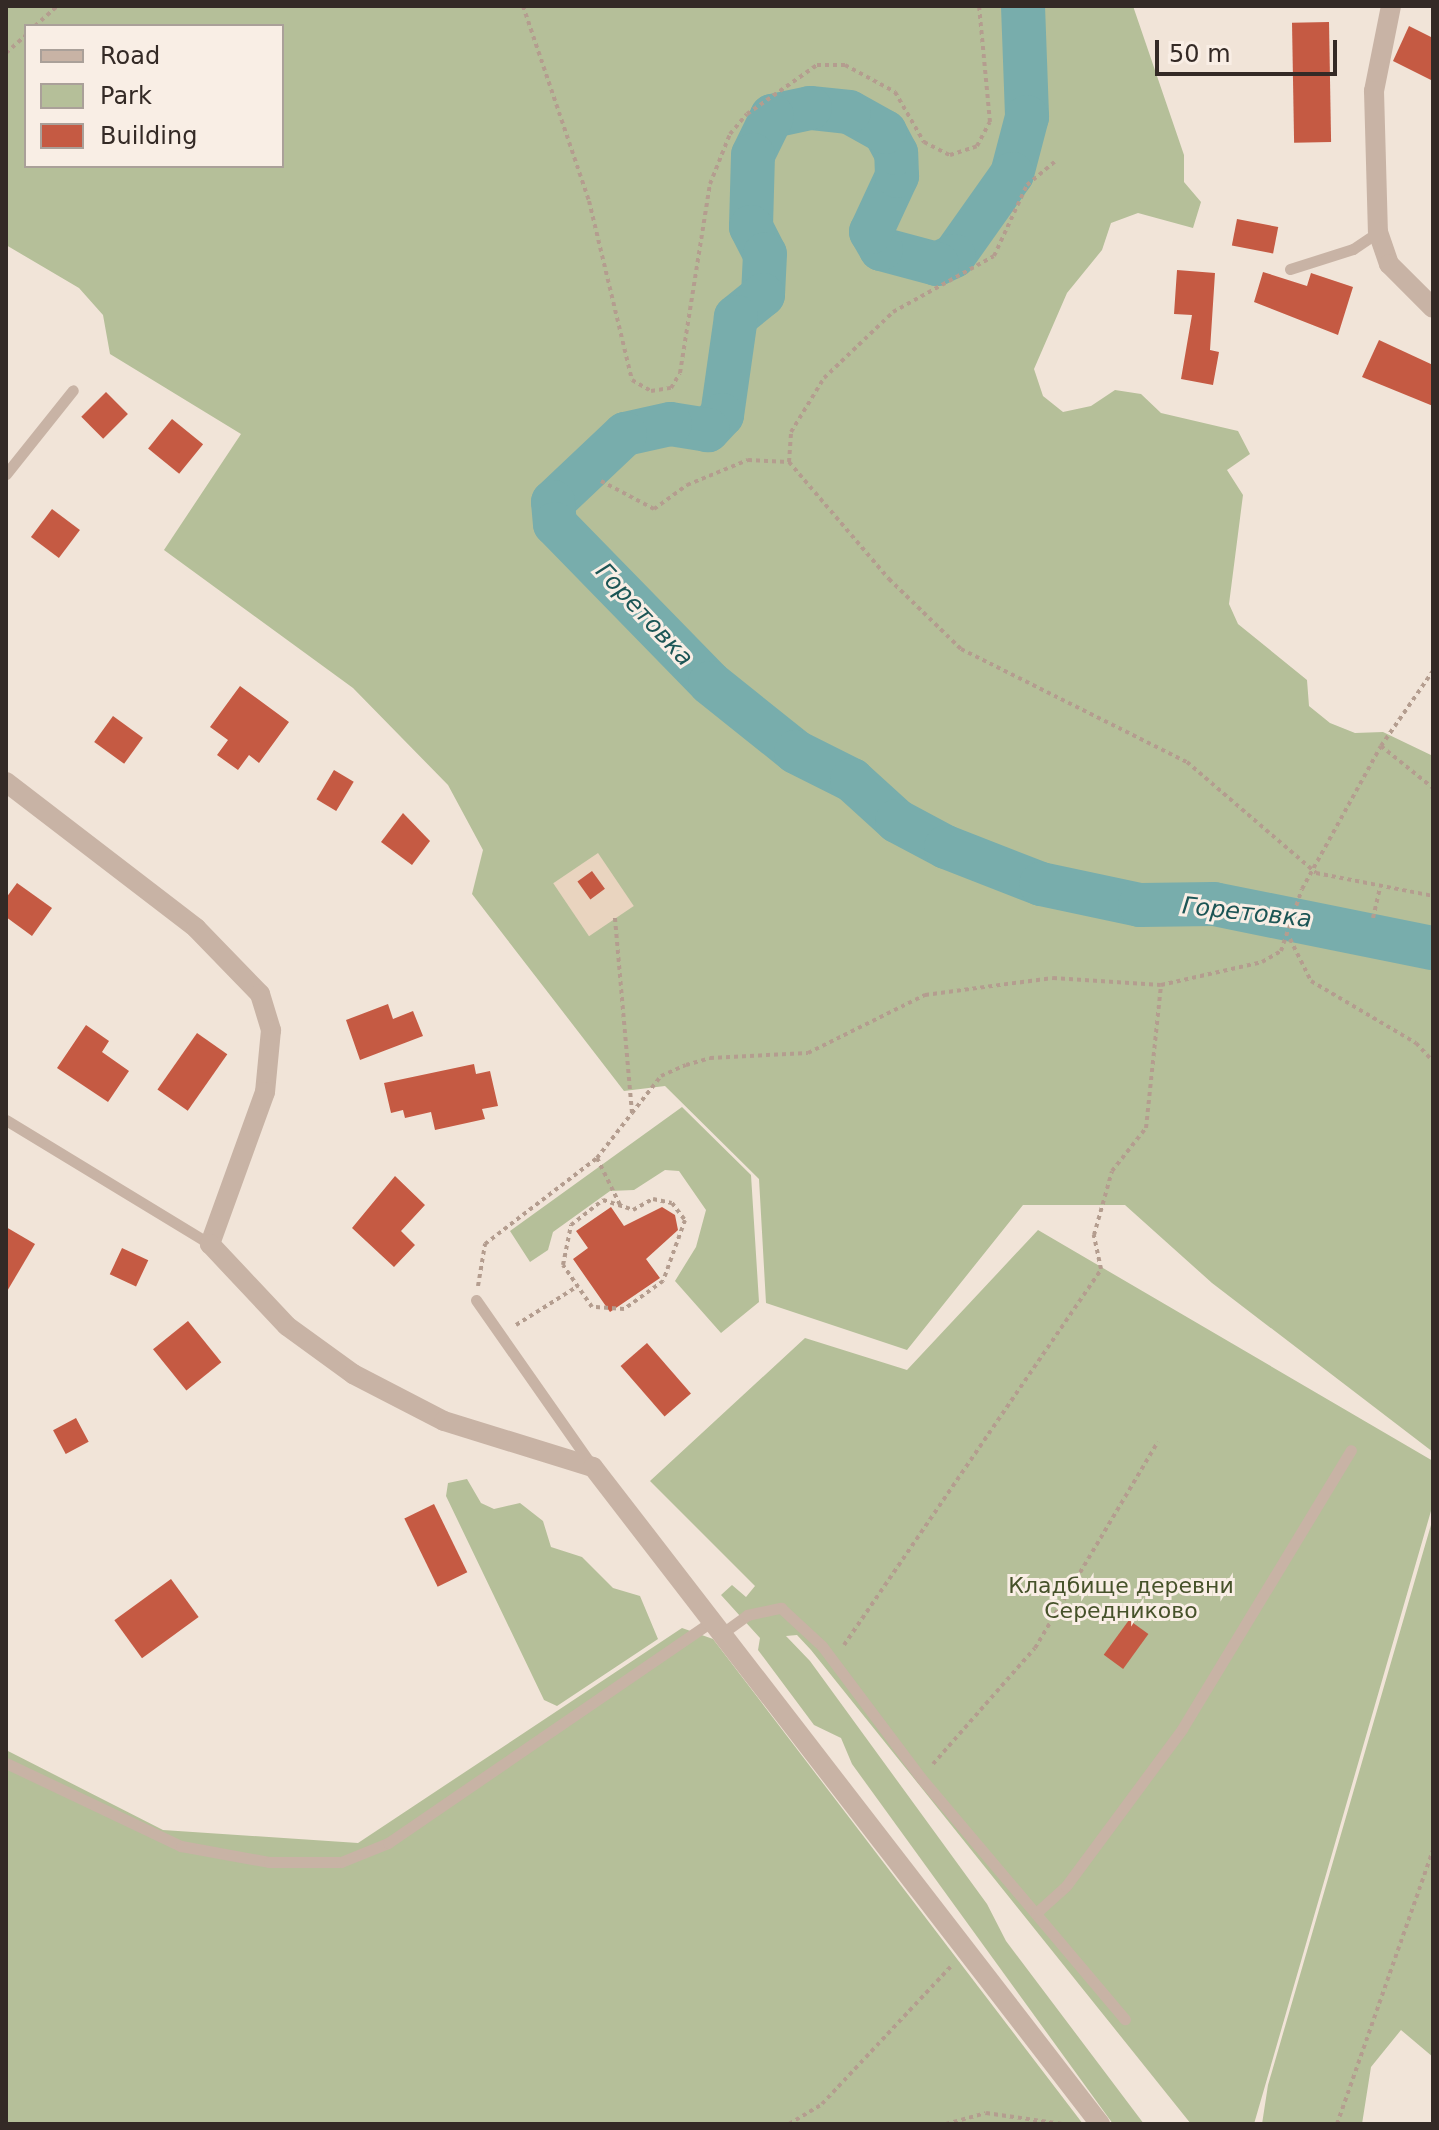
<!DOCTYPE html>
<html>
<head>
<meta charset="utf-8">
<style>
  body { margin:0 }
  #map { position:relative; width:1439px; height:2130px; overflow:hidden; background:#f1e4d8; font-family:"DejaVu Sans",sans-serif }
  div>[style] { position:absolute }
  [style*='--x'] { left:calc(var(--x)*1px); top:calc(var(--y)*1px); width:calc(var(--w)*1px); rotate:calc(var(--a)*1deg) }
  .green>* { inset:0; background:#b5bf99 }
  .plaza>* { inset:0; background:#e9d4bf; transform-origin:0 0 }
  .river>* { height:44px; margin:-22px; padding:0 22px; transform-origin:22px; border-radius:22px; background:#78adac }
  .building>* { inset:0; background:#c55a43; transform-origin:0 0 }
  .path>* { height:4px; margin-top:-2px; transform-origin:0; background:repeating-linear-gradient(90deg,#b49d8f 0 4px,transparent 0 8px) }
  .service>* { height:11px; margin:-5.5px; padding:0 5.5px; transform-origin:5.5px; border-radius:5.5px; background:#c8b3a5 }
  .minor>* { height:20px; margin:-10px; padding:0 10px; transform-origin:10px; border-radius:10px; background:#c8b3a5 }
  span { translate:-50% -50%; white-space:nowrap; text-align:center; line-height:1.15; -webkit-text-stroke:6px #f9eee5; paint-order:stroke }
  .park-label { font-size:22px; color:#46522a }
  .water-label { font-size:24px; color:#1c5555; font-style:italic }
  .frame { position:absolute; inset:0; border:8px solid #342a26; pointer-events:none }
  .legend { position:absolute; left:24px; top:24px; width:260px; height:144px; box-sizing:border-box; background:#f9eee5; border:2px solid #aaa099; margin:0; padding:10px 14px; list-style:none; font-size:24px; color:#342a26 }
  .legend li { display:flex; align-items:center; gap:16px; height:40px }
  .legend b { width:40px; border:2px solid #aaa099 }
  .scale { position:absolute; left:1155px; top:40px; width:182px; height:36px; box-sizing:border-box; border:4px solid #342a26; border-top:0; padding-left:10px; font-size:24px; line-height:28px; white-space:nowrap; color:#342a26; -webkit-text-stroke:6px #f9eee5; paint-order:stroke }
</style>
</head>
<body>
<div id="map">
  <div class="green">
    <i style="clip-path:polygon(evenodd,6px 6px,1133px 6px,1184px 155px,1184px 182px,1201px 202px,1193px 228px,1138px 213px,1111px 223px,1102px 250px,1067px 293px,1034px 369px,1043px 396px,1063px 412px,1091px 406px,1115px 390px,1141px 394px,1161px 413px,1238px 431px,1250px 454px,1227px 470px,1243px 495px,1229px 604px,1238px 624px,1307px 680px,1309px 706px,1330px 723px,1355px 733px,1383px 732px,1433px 756px,1433px 1452px,1212px 1283px,1125px 1205px,1023px 1205px,907px 1350px,766px 1303px,759px 1179px,665px 1086px,624px 1091px,472px 894px,483px 850px,448px 785px,353px 688px,164px 550px,241px 434px,110px 354px,103px 315px,79px 288px,6px 245px,6px 6px,26px 26px,282px 26px,282px 166px,26px 166px,26px 26px)"></i>
    <i style="clip-path:polygon(682px 1107px,751px 1175px,759px 1302px,721px 1333px,675px 1281px,696px 1247px,706px 1210px,679px 1171px,665px 1170px,634px 1190px,610px 1191px,553px 1232px,548px 1250px,530px 1262px,510px 1231px)"></i>
    <i style="clip-path:polygon(1038px 1230px,1433px 1461px,1433px 1504px,1254px 2124px,1191px 2124px,811px 1650px,797px 1635px,786px 1636px,810px 1661px,987px 1904px,1006px 1941px,1144px 2124px,1113px 2124px,852px 1764px,841px 1738px,814px 1725px,758px 1650px,760px 1638px,721px 1595px,732px 1585px,746px 1597px,755px 1586px,650px 1481px,805px 1338px,907px 1370px)"></i>
    <i style="clip-path:polygon(467px 1479px,481px 1503px,494px 1509px,520px 1503px,543px 1521px,551px 1547px,582px 1557px,613px 1588px,640px 1596px,658px 1639px,557px 1706px,544px 1700px,446px 1496px,448px 1483px)"></i>
    <i style="clip-path:polygon(1433px 1518px,1433px 2057px,1401px 2030px,1371px 2067px,1362px 2124px,1262px 2124px,1268px 2085px)"></i>
    <i style="clip-path:polygon(682px 1628px,713px 1639px,1083px 2124px,6px 2124px,6px 1750px,163px 1830px,358px 1843px)"></i>
  </div>
  <div class="plaza">
    <i style="left:598px;top:853px;width:64px;height:54px;rotate:56deg"></i>
  </div>
  <div class="river">
    <i style="--x:1023;--y:6;--w:111;--a:87.9"></i>
    <i style="--x:1027;--y:117;--w:59;--a:104.7"></i>
    <i style="--x:1012;--y:174;--w:100;--a:125.3"></i>
    <i style="--x:954;--y:256;--w:19;--a:155"></i>
    <i style="--x:937;--y:264;--w:58;--a:-165"></i>
    <i style="--x:881;--y:249;--w:20;--a:-120"></i>
    <i style="--x:871;--y:232;--w:62;--a:-65.1"></i>
    <i style="--x:897;--y:176;--w:23;--a:-92"></i>
    <i style="--x:896;--y:153;--w:24;--a:-118"></i>
    <i style="--x:885;--y:132;--w:41;--a:-150.9"></i>
    <i style="--x:849;--y:112;--w:39;--a:-174"></i>
    <i style="--x:810;--y:108;--w:39;--a:168"></i>
    <i style="--x:772;--y:116;--w:43;--a:116"></i>
    <i style="--x:753;--y:155;--w:72;--a:91.6"></i>
    <i style="--x:751;--y:227;--w:30;--a:63"></i>
    <i style="--x:765;--y:254;--w:41;--a:92.8"></i>
    <i style="--x:763;--y:295;--w:35;--a:141"></i>
    <i style="--x:736;--y:317;--w:99;--a:98.1"></i>
    <i style="--x:722;--y:415;--w:21;--a:133"></i>
    <i style="--x:708;--y:430;--w:38;--a:-171"></i>
    <i style="--x:670;--y:424;--w:46;--a:167.5"></i>
    <i style="--x:625;--y:434;--w:99;--a:136.6"></i>
    <i style="--x:553;--y:502;--w:22;--a:85"></i>
    <i style="--x:555;--y:524;--w:222;--a:45.7"></i>
    <i style="--x:710;--y:683;--w:110;--a:38.7"></i>
    <i style="--x:796;--y:752;--w:63;--a:26.6"></i>
    <i style="--x:852;--y:780;--w:61;--a:42.3"></i>
    <i style="--x:897;--y:821;--w:55;--a:28"></i>
    <i style="--x:946;--y:847;--w:102;--a:21.3"></i>
    <i style="--x:1041;--y:884;--w:101;--a:12"></i>
    <i style="--x:1140;--y:905;--w:74;--a:-0.8"></i>
    <i style="--x:1214;--y:904;--w:223;--a:11.4"></i>
  </div>
  <div class="building">
    <i style="left:1329px;top:22px;width:120px;height:37px;rotate:89deg"></i>
    <i style="clip-path:polygon(1409px 26px,1433px 38px,1433px 81px,1393px 61px)"></i>
    <i style="left:1237px;top:219px;width:42px;height:27px;rotate:11deg"></i>
    <i style="clip-path:polygon(1177px 270px,1215px 273px,1210px 350px,1219px 352px,1213px 385px,1181px 379px,1192px 315px,1174px 314px)"></i>
    <i style="clip-path:polygon(1263px 272px,1307px 286px,1311px 273px,1353px 287px,1338px 335px,1254px 302px)"></i>
    <i style="clip-path:polygon(1379px 340px,1433px 365px,1433px 406px,1362px 377px)"></i>
    <i style="left:106px;top:392px;width:31px;height:35px;rotate:45deg"></i>
    <i style="left:172px;top:419px;width:40px;height:38px;rotate:39deg"></i>
    <i style="left:52px;top:509px;width:35px;height:35px;rotate:37deg"></i>
    <i style="clip-path:polygon(240px 686px,289px 722px,259px 763px,249px 755px,238px 770px,217px 755px,228px 740px,210px 727px)"></i>
    <i style="left:113px;top:716px;width:37px;height:32px;rotate:36deg"></i>
    <i style="left:334px;top:770px;width:23px;height:34px;rotate:31deg"></i>
    <i style="clip-path:polygon(403px 813px,430px 841px,412px 865px,381px 842px)"></i>
    <i style="left:592px;top:871px;width:22px;height:18px;rotate:54deg"></i>
    <i style="clip-path:polygon(17px 883px,52px 908px,32px 936px,6px 917px,6px 898px)"></i>
    <i style="clip-path:polygon(388px 1004px,393px 1019px,413px 1011px,423px 1036px,360px 1060px,346px 1020px)"></i>
    <i style="clip-path:polygon(86px 1025px,109px 1041px,102px 1052px,129px 1071px,108px 1102px,57px 1068px)"></i>
    <i style="left:197px;top:1033px;width:37px;height:69px;rotate:35deg"></i>
    <i style="clip-path:polygon(474px 1064px,476px 1074px,490px 1071px,498px 1106px,482px 1109px,485px 1119px,435px 1130px,431px 1112px,405px 1118px,403px 1110px,391px 1113px,384px 1083px)"></i>
    <i style="clip-path:polygon(395px 1176px,425px 1205px,401px 1231px,415px 1245px,394px 1267px,352px 1228px)"></i>
    <i style="clip-path:polygon(611px 1207px,624px 1226px,662px 1207px,675px 1215px,678px 1230px,646px 1259px,660px 1278px,610px 1312px,573px 1259px,588px 1248px,576px 1231px)"></i>
    <i style="clip-path:polygon(6px 1227px,35px 1244px,6px 1293px)"></i>
    <i style="left:122px;top:1248px;width:29px;height:29px;rotate:25deg"></i>
    <i style="left:188px;top:1321px;width:53px;height:45px;rotate:51deg"></i>
    <i style="left:647px;top:1343px;width:67px;height:35px;rotate:49deg"></i>
    <i style="left:76px;top:1418px;width:27px;height:26px;rotate:62deg"></i>
    <i style="left:434px;top:1504px;width:76px;height:33px;rotate:64deg"></i>
    <i style="left:171px;top:1579px;width:47px;height:70px;rotate:54deg"></i>
    <i style="left:1129px;top:1620px;width:24px;height:43px;rotate:36deg"></i>
  </div>
  <div class="path">
    <i style="--x:523;--y:6;--w:206;--a:71.3"></i>
    <i style="--x:589;--y:201;--w:184;--a:76.5"></i>
    <i style="--x:632;--y:380;--w:22;--a:30"></i>
    <i style="--x:651;--y:391;--w:20;--a:-9"></i>
    <i style="--x:671;--y:388;--w:17;--a:-59"></i>
    <i style="--x:680;--y:373;--w:191;--a:-81"></i>
    <i style="--x:710;--y:184;--w:54;--a:-68.2"></i>
    <i style="--x:730;--y:134;--w:26;--a:-50"></i>
    <i style="--x:747;--y:114;--w:85;--a:-35"></i>
    <i style="--x:817;--y:65;--w:28;--a:0"></i>
    <i style="--x:845;--y:65;--w:57;--a:28.4"></i>
    <i style="--x:895;--y:92;--w:58;--a:59.9"></i>
    <i style="--x:924;--y:142;--w:29;--a:27"></i>
    <i style="--x:950;--y:155;--w:28;--a:-18"></i>
    <i style="--x:977;--y:146;--w:27;--a:-62"></i>
    <i style="--x:990;--y:122;--w:117;--a:-95.4"></i>
    <i style="--x:35;--y:26;--w:30;--a:-42"></i>
    <i style="--x:6;--y:53;--w:27;--a:-42"></i>
    <i style="--x:789;--y:462;--w:30;--a:-86"></i>
    <i style="--x:791;--y:432;--w:63;--a:-58.6"></i>
    <i style="--x:824;--y:378;--w:95;--a:-43.7"></i>
    <i style="--x:893;--y:312;--w:115;--a:-29"></i>
    <i style="--x:994;--y:256;--w:78;--a:-65.1"></i>
    <i style="--x:1027;--y:185;--w:38;--a:-40"></i>
    <i style="--x:601;--y:481;--w:60;--a:27.8"></i>
    <i style="--x:654;--y:509;--w:41;--a:-36"></i>
    <i style="--x:687;--y:485;--w:66;--a:-22.3"></i>
    <i style="--x:748;--y:460;--w:41;--a:2.8"></i>
    <i style="--x:789;--y:462;--w:154;--a:49.5"></i>
    <i style="--x:889;--y:579;--w:100;--a:44.2"></i>
    <i style="--x:961;--y:649;--w:253;--a:26.6"></i>
    <i style="--x:1187;--y:762;--w:170;--a:40.7"></i>
    <i style="--x:1316;--y:873;--w:119;--a:11.1"></i>
    <i style="--x:1381;--y:746;--w:67;--a:38.9"></i>
    <i style="--x:1373;--y:918;--w:32;--a:-77"></i>
    <i style="--x:1290;--y:939;--w:47;--a:63.4"></i>
    <i style="--x:1311;--y:981;--w:122;--a:30.6"></i>
    <i style="--x:1416;--y:1043;--w:25;--a:47"></i>
    <i style="--x:632;--y:1113;--w:47;--a:-51.9"></i>
    <i style="--x:661;--y:1076;--w:27;--a:-24"></i>
    <i style="--x:686;--y:1065;--w:25;--a:-16"></i>
    <i style="--x:710;--y:1058;--w:98;--a:-2.9"></i>
    <i style="--x:808;--y:1053;--w:131;--a:-26.4"></i>
    <i style="--x:925;--y:995;--w:129;--a:-7.6"></i>
    <i style="--x:1053;--y:978;--w:108;--a:3.7"></i>
    <i style="--x:597;--y:1158;--w:55;--a:63.9"></i>
    <i style="--x:653;--y:1199;--w:19;--a:12"></i>
    <i style="--x:672;--y:1203;--w:21;--a:53"></i>
    <i style="--x:685;--y:1220;--w:65;--a:109.8"></i>
    <i style="--x:663;--y:1281;--w:48;--a:144.3"></i>
    <i style="--x:624;--y:1309;--w:32;--a:-176"></i>
    <i style="--x:592;--y:1307;--w:51;--a:-124.6"></i>
    <i style="--x:563;--y:1265;--w:41;--a:-78.7"></i>
    <i style="--x:571;--y:1225;--w:41;--a:-38"></i>
    <i style="--x:603;--y:1200;--w:32;--a:18"></i>
    <i style="--x:633;--y:1210;--w:23;--a:-29"></i>
    <i style="--x:478;--y:1286;--w:43;--a:-80.5"></i>
    <i style="--x:485;--y:1244;--w:141;--a:-37.5"></i>
    <i style="--x:597;--y:1158;--w:57;--a:-52.1"></i>
    <i style="--x:632;--y:1113;--w:196;--a:-95"></i>
    <i style="--x:516;--y:1325;--w:73;--a:-32.2"></i>
    <i style="--x:844;--y:1645;--w:455;--a:-55.6"></i>
    <i style="--x:1101;--y:1269;--w:35;--a:-102"></i>
    <i style="--x:1094;--y:1235;--w:66;--a:-74.3"></i>
    <i style="--x:1112;--y:1171;--w:55;--a:-51.7"></i>
    <i style="--x:1146;--y:1128;--w:144;--a:-84"></i>
    <i style="--x:1161;--y:985;--w:104;--a:-12.8"></i>
    <i style="--x:1262;--y:962;--w:22;--a:-30"></i>
    <i style="--x:1281;--y:951;--w:65;--a:-71.3"></i>
    <i style="--x:1302;--y:889;--w:163;--a:-61.1"></i>
    <i style="--x:1381;--y:746;--w:91;--a:-55.3"></i>
    <i style="--x:933;--y:1764;--w:154;--a:-48.7"></i>
    <i style="--x:1035;--y:1648;--w:240;--a:-59.2"></i>
    <i style="--x:789;--y:2124;--w:39;--a:-31"></i>
    <i style="--x:822;--y:2104;--w:190;--a:-46.9"></i>
    <i style="--x:946;--y:2124;--w:41;--a:-15.4"></i>
    <i style="--x:986;--y:2113;--w:77;--a:8.2"></i>
    <i style="--x:1337;--y:2124;--w:290;--a:-70.7"></i>
  </div>
  <div class="service">
    <i style="--x:1290;--y:269;--w:66;--a:-17.6"></i>
    <i style="--x:1353;--y:249;--w:30;--a:-34"></i>
    <i style="--x:6;--y:474;--w:107;--a:-51.4"></i>
    <i style="--x:6;--y:1120;--w:239;--a:31.3"></i>
    <i style="--x:476;--y:1300;--w:200;--a:55"></i>
    <i style="--x:724;--y:1632;--w:29;--a:-36"></i>
    <i style="--x:747;--y:1615;--w:35;--a:-12"></i>
    <i style="--x:781;--y:1608;--w:56;--a:42.8"></i>
    <i style="--x:822;--y:1646;--w:165;--a:53.1"></i>
    <i style="--x:921;--y:1778;--w:316;--a:49.8"></i>
    <i style="--x:6;--y:1763;--w:194;--a:25.4"></i>
    <i style="--x:181;--y:1846;--w:89;--a:10.3"></i>
    <i style="--x:269;--y:1862;--w:72;--a:0"></i>
    <i style="--x:341;--y:1862;--w:51;--a:-22"></i>
    <i style="--x:388;--y:1843;--w:395;--a:-34.4"></i>
    <i style="--x:1036;--y:1913;--w:40;--a:-42"></i>
    <i style="--x:1066;--y:1886;--w:195;--a:-53.5"></i>
    <i style="--x:1182;--y:1729;--w:326;--a:-58.8"></i>
  </div>
  <div class="minor">
    <i style="--x:1391;--y:6;--w:87;--a:101.3"></i>
    <i style="--x:1374;--y:91;--w:141;--a:88.4"></i>
    <i style="--x:1378;--y:232;--w:34;--a:71"></i>
    <i style="--x:1389;--y:264;--w:62;--a:45"></i>
    <i style="--x:6;--y:782;--w:240;--a:37.5"></i>
    <i style="--x:196;--y:928;--w:92;--a:45.9"></i>
    <i style="--x:260;--y:994;--w:38;--a:73"></i>
    <i style="--x:271;--y:1030;--w:62;--a:95.5"></i>
    <i style="--x:265;--y:1092;--w:162;--a:109.9"></i>
    <i style="--x:210;--y:1244;--w:112;--a:46.8"></i>
    <i style="--x:287;--y:1326;--w:82;--a:36"></i>
    <i style="--x:353;--y:1374;--w:102;--a:27.3"></i>
    <i style="--x:444;--y:1421;--w:156;--a:17.2"></i>
    <i style="--x:593;--y:1467;--w:830;--a:52.34"></i>
  </div>
  <div class="park-label">
    <span style="left:1121px;top:1598px">Кладбище деревни<br>Середниково</span>
  </div>
  <div class="water-label">
    <span style="left:644px;top:615px;rotate:47deg">Горетовка</span>
    <span style="left:1247px;top:913px;rotate:6deg">Горетовка</span>
  </div>
  <div class="frame"></div>
  <ul class="legend">
  <li><b style="height:10px;background:#c8b3a5"></b>Road</li>
  <li><b style="height:22px;background:#b5bf99"></b>Park</li>
  <li><b style="height:22px;background:#c55a43"></b>Building</li>
  </ul>
  <div class="scale">50 m</div>
</div>
</body>
</html>
